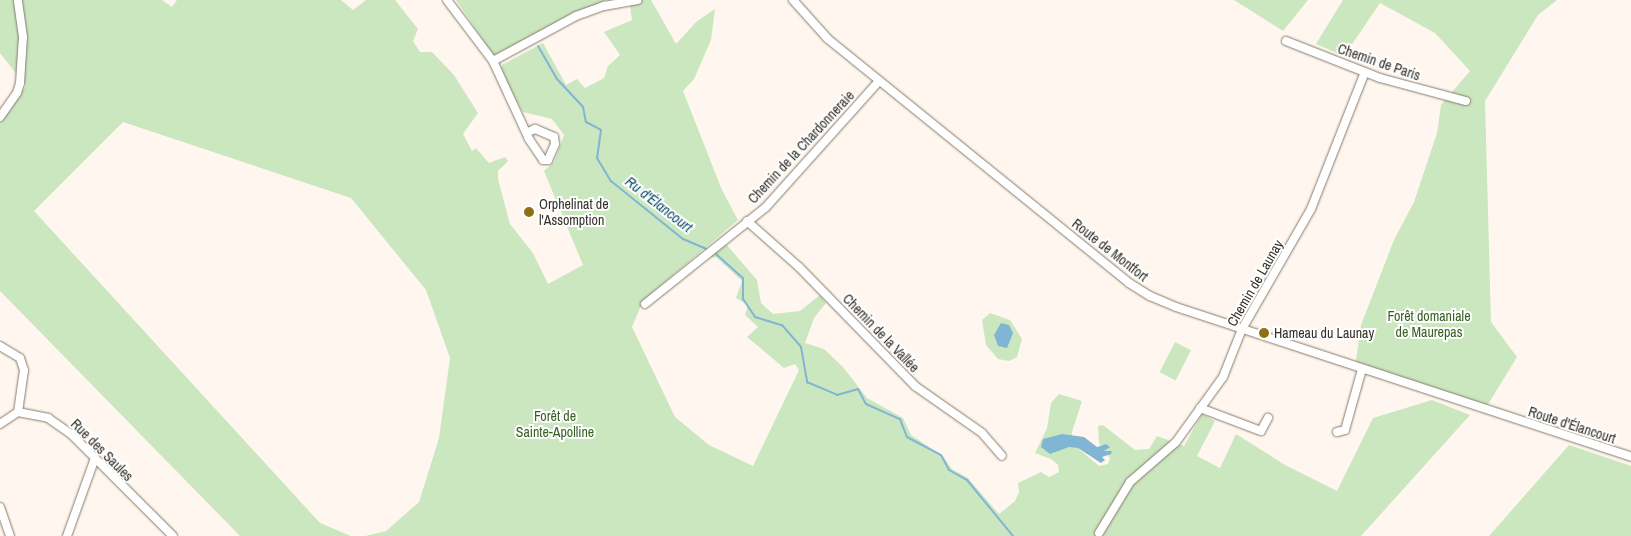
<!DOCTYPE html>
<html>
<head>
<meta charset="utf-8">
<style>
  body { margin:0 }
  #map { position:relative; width:1631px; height:536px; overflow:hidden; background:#fff7ef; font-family:"Archivo Narrow",sans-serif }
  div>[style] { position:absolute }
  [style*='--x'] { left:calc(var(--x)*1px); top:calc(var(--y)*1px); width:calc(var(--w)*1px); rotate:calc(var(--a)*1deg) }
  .green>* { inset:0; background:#cbe7bf; transform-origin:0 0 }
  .water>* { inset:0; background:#81b5d4 }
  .stream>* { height:2px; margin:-1px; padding:0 1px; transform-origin:1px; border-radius:1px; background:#81b5d4 }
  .roads { filter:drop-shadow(0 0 1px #857a6e) drop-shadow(0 0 1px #857a6e) }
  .minor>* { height:8px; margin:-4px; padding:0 4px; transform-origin:4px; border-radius:4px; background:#fff }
  .dots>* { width:14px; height:14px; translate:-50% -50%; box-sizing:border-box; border:2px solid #fff; border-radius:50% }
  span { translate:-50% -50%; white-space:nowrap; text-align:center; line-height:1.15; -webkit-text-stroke:4px #fff; paint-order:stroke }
  .street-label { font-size:14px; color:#34302a }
  .poi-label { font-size:14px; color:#34302a }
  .left { translate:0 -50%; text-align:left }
  .park-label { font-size:14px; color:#386024 }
  .water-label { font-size:15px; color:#0d506e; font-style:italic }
</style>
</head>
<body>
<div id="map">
  <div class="green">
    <i style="clip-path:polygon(0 0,162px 0,172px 7px,177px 0,341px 0,353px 10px,366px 0,395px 0,418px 29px,413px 41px,420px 52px,432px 52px,454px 75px,478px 113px,463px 134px,472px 151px,476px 148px,489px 163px,505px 157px,508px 161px,498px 171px,498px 179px,510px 224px,533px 253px,548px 284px,583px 265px,544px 171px,554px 162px,564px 135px,552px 119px,523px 112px,500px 73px,502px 65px,543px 43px,566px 85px,577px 79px,585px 88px,604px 78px,608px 66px,620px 55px,604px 32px,632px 20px,629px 0,651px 0,676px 44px,697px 21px,715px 9px,711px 40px,694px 79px,683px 91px,722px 190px,738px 220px,643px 301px,632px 327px,675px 417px,709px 445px,753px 466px,799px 370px,795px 364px,784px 368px,747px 337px,758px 327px,745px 315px,748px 305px,736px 298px,742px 281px,716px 257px,708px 258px,726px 244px,757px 280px,761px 303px,773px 314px,800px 311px,820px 295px,826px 303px,814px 318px,805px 343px,824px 349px,843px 367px,867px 398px,903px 418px,911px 435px,943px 456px,952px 469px,968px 478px,999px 514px,1015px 501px,1019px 492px,1018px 483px,1041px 472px,1049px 477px,1059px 472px,1058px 465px,1051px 459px,1035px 453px,1047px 428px,1051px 403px,1059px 394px,1082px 401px,1072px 432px,1073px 444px,1099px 466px,1108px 464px,1110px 458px,1099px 443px,1098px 426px,1103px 425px,1135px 450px,1149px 449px,1157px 436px,1184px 446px,1202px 414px,1215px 421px,1197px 456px,1220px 468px,1236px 434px,1285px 465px,1337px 491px,1373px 418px,1432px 400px,1470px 415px,1361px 536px,365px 536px,386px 531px,419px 502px,439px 438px,450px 358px,426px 290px,351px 198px,123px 122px,34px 211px,320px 523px,351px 536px,240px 536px,0 291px,0 121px,26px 86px,0 53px)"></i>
    <i style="clip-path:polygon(456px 0,606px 0,495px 58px)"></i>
    <i style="clip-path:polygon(1234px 0,1308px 0,1283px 31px)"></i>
    <i style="clip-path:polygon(1343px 0,1557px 0,1538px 15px,1485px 101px,1491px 322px,1517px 357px,1487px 406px,1355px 367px,1361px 325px,1394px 240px,1414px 202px,1437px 133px,1441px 105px,1470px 71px,1435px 33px,1380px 3px,1344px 56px,1316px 44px)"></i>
    <i style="clip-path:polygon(990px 313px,1010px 320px,1022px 339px,1017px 357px,1009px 361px,998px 359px,986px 345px,982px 320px)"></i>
    <i style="left:1175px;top:342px;width:18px;height:34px;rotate:27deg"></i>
    <i style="clip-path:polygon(1569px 445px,1631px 466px,1631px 536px,1489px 536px)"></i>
  </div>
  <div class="water">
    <i style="clip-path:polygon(1001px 323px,1009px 325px,1013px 333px,1007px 348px,998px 346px,994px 335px)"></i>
    <i style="clip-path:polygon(1062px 434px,1084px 437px,1097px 447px,1106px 444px,1110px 447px,1104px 451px,1112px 451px,1111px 454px,1102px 457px,1105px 460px,1101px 463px,1078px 448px,1069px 447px,1050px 454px,1041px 447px,1043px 439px)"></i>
  </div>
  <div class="stream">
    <i style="--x:538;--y:46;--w:38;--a:60"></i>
    <i style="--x:557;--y:79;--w:38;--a:47"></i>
    <i style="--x:583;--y:107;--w:15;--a:79"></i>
    <i style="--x:586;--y:122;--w:17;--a:28"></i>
    <i style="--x:601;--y:130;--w:28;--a:98"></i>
    <i style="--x:597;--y:158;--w:27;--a:59"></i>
    <i style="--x:611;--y:181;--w:92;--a:38.9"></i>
    <i style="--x:683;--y:239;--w:25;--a:23"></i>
    <i style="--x:716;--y:254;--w:36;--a:42"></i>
    <i style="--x:743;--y:278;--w:21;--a:90"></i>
    <i style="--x:743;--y:299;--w:22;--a:56"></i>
    <i style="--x:755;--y:317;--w:28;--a:17"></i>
    <i style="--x:782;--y:325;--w:29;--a:49"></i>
    <i style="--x:801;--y:347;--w:36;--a:80"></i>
    <i style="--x:807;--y:382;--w:33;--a:23"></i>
    <i style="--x:837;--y:395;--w:22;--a:-16"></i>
    <i style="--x:858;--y:389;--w:17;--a:62"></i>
    <i style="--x:866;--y:404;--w:37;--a:24"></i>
    <i style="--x:900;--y:419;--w:19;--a:69"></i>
    <i style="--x:907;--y:437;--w:38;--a:28"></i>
    <i style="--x:941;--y:455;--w:17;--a:62"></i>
    <i style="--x:949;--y:470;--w:21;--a:29"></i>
    <i style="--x:967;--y:480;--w:72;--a:50.6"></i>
  </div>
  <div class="roads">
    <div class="minor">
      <i style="--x:447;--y:0;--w:76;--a:53"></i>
      <i style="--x:493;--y:61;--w:86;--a:65.2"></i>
      <i style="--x:529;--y:139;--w:25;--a:56"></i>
      <i style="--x:543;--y:160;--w:5;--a:0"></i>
      <i style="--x:548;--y:160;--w:17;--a:-66"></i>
      <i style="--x:555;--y:144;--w:7;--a:-98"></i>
      <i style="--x:554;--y:137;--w:21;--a:-157"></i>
      <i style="--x:535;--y:129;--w:8;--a:157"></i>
      <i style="--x:793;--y:0;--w:52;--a:48.1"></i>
      <i style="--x:828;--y:39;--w:387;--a:39"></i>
      <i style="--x:1129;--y:283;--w:25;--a:32"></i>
      <i style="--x:1150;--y:296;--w:28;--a:23"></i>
      <i style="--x:1176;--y:307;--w:479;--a:18.2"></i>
      <i style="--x:1286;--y:41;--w:101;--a:21.5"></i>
      <i style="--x:1380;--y:78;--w:89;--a:15"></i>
      <i style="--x:493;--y:61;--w:94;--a:-28.5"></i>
      <i style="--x:576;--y:16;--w:30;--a:-20"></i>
      <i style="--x:604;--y:6;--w:34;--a:-10"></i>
      <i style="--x:0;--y:117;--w:29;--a:-55"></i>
      <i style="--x:17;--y:93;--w:10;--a:-73"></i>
      <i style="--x:20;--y:83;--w:46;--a:-86.3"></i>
      <i style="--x:23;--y:37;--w:37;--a:-98"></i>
      <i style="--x:747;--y:221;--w:69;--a:41.5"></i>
      <i style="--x:799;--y:267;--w:166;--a:45.7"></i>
      <i style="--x:915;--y:386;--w:82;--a:35"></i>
      <i style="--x:982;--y:433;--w:30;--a:49"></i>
      <i style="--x:645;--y:304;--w:155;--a:-38.7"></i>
      <i style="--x:766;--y:207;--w:169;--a:-48.1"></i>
      <i style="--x:0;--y:346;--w:23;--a:31"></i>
      <i style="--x:20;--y:358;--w:13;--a:72"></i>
      <i style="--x:24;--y:370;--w:42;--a:98.1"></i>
      <i style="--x:18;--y:412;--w:31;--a:11"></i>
      <i style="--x:48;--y:418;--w:28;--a:35"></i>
      <i style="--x:71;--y:434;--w:144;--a:45"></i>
      <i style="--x:1200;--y:408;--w:65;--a:20.7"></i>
      <i style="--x:1261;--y:431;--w:15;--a:-62"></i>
      <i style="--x:0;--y:424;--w:22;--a:-34"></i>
      <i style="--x:1337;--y:432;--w:8;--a:-14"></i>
      <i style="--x:1345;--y:430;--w:63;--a:-74.4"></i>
      <i style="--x:0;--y:507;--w:31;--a:71"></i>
      <i style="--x:1099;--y:533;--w:60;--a:-58.7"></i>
      <i style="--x:1130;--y:482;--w:61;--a:-41"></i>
      <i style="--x:1176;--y:442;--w:80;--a:-54.1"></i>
      <i style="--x:1223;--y:377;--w:52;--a:-68.4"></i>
      <i style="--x:1242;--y:329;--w:138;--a:-60.1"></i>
      <i style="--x:1311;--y:209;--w:147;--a:-68.5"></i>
      <i style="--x:67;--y:536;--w:80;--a:-70.2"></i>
    </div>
  </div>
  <div class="dots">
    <i style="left:529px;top:212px;background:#907015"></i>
    <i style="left:1264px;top:333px;background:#907015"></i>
  </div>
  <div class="street-label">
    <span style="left:1379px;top:62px;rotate:19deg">Chemin de Paris</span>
    <span style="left:801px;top:147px;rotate:-47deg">Chemin de la Chardonneraie</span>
    <span style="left:1110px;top:250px;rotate:38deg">Route de Montfort</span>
    <span style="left:1255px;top:283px;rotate:-60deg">Chemin de Launay</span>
    <span style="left:881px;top:333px;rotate:46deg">Chemin de la Vallée</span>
    <span style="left:1572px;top:425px;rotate:18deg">Route d'Élancourt</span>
    <span style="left:102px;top:450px;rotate:45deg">Rue des Saules</span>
  </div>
  <div class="poi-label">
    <span class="left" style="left:539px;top:212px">Orphelinat de<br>l'Assomption</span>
    <span class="left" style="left:1274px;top:333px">Hameau du Launay</span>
  </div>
  <div class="park-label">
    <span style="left:1429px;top:324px">Forêt domaniale<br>de Maurepas</span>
    <span style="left:555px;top:424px">Forêt de<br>Sainte-Apolline</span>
  </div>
  <div class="water-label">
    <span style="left:659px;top:204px;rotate:38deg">Ru d'Élancourt</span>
  </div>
</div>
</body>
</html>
